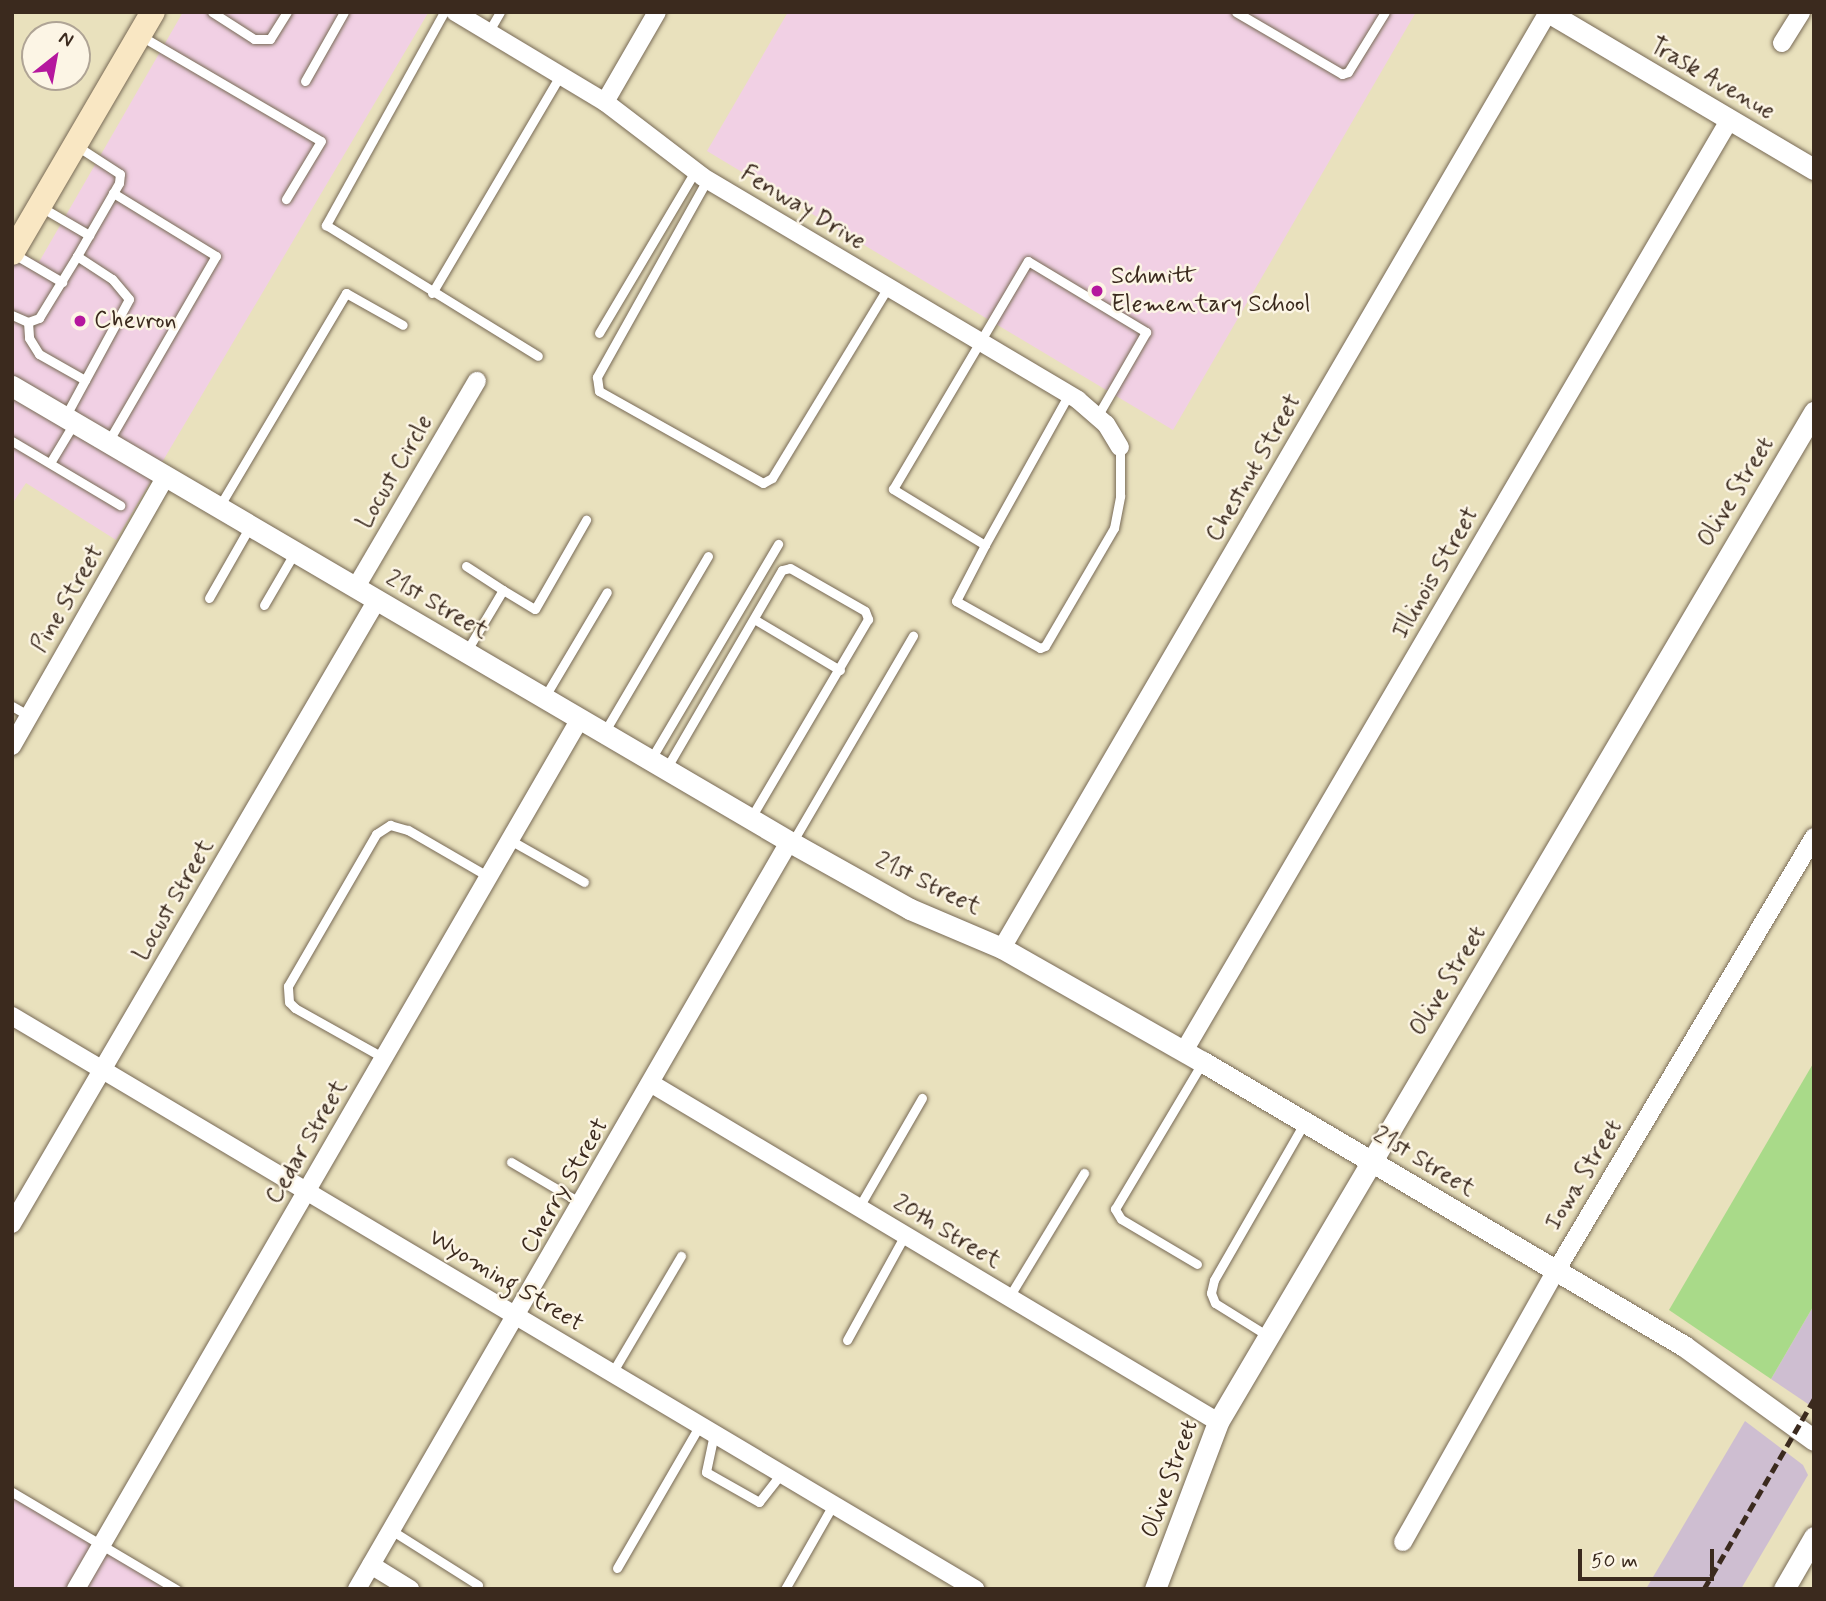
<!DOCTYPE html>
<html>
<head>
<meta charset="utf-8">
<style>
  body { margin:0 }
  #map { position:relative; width:1826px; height:1601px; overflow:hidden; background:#e9e1bd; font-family:Mynerve,sans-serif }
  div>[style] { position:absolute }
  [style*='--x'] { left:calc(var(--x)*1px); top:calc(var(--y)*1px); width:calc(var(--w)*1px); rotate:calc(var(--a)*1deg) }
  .built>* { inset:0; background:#f1d0e4 }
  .industrial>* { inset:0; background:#cebed1 }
  .green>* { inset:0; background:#a9da89 }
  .roads { filter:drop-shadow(0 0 2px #786a56) drop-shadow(0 0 2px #786a56) }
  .service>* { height:9px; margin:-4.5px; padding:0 4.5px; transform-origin:4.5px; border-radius:4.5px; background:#fff }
  .minor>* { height:18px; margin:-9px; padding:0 9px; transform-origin:9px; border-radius:9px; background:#fff }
  .tertiary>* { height:21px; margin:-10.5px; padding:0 10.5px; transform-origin:10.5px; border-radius:10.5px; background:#fff }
  .secondary>* { height:24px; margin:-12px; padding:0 12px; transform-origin:12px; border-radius:12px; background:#f9e7c3 }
  .rail>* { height:5px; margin-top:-2.5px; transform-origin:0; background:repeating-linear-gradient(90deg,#3b2a1e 0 10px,transparent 0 15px) }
  .dots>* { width:19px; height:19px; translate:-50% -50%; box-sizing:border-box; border:4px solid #fcf5e5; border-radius:50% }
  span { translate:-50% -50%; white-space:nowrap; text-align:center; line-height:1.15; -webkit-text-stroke:5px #fcf5e5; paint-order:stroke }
  .street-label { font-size:24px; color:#3b2a1e }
  .poi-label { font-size:24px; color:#3b2a1e }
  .left { translate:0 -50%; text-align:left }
  .frame { position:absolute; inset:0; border:14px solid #3b2a1e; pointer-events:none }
  .north { position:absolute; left:21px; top:21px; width:70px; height:70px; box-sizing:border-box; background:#fcf5e5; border:2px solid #afa495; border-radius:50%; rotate:31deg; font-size:19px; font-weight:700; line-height:28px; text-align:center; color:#3b2a1e }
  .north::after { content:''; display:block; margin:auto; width:24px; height:32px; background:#b5179e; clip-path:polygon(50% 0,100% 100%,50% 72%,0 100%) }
  .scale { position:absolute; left:1578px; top:1549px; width:136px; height:32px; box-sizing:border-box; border:4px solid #3b2a1e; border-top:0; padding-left:9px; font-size:21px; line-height:24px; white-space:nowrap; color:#3b2a1e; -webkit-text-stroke:5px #fcf5e5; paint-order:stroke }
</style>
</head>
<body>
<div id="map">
  <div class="built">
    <i style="clip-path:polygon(183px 12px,428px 13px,116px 540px,26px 483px,12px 504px,12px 248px,39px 262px)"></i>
    <i style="clip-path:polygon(788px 12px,1416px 12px,1173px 430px,707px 151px)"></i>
    <i style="clip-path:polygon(12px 1494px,171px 1589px,12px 1589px)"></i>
  </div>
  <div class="industrial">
    <i style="clip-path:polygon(1814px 1305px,1814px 1408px,1771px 1379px)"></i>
    <i style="clip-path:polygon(1745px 1421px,1803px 1465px,1808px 1475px,1741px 1589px,1646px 1589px)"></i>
  </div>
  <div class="green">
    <i style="clip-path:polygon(1814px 1062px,1814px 1305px,1771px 1379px,1669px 1310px)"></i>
  </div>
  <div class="roads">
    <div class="service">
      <i style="--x:212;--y:12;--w:50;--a:32.7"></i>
      <i style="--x:254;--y:39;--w:16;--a:0"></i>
      <i style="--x:270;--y:39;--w:32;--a:-58"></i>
      <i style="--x:444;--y:12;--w:244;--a:119"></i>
      <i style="--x:326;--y:225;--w:249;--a:31.7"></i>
      <i style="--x:1236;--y:12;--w:123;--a:30.3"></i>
      <i style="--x:1342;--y:74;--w:6;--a:-18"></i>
      <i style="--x:1348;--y:72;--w:70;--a:-58.3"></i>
      <i style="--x:489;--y:31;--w:22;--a:-60"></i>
      <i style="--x:141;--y:36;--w:208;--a:30.3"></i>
      <i style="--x:321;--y:141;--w:68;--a:121.1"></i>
      <i style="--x:305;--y:81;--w:79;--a:-60.5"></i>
      <i style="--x:707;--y:180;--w:226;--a:119.2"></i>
      <i style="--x:597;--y:377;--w:14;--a:82"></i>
      <i style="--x:599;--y:391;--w:188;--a:29.3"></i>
      <i style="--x:763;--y:483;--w:10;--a:-29"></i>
      <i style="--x:772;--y:478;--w:223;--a:-58.7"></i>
      <i style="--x:41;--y:207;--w:56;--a:30.3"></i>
      <i style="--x:14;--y:254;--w:56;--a:30.3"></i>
      <i style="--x:432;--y:293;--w:254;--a:-59.5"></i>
      <i style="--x:12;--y:315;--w:17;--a:24"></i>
      <i style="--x:28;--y:322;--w:12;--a:-20"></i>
      <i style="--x:39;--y:318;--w:73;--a:-58.5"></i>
      <i style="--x:28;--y:322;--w:16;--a:86"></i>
      <i style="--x:29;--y:338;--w:19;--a:58"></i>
      <i style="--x:39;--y:354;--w:53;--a:29.5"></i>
      <i style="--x:599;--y:333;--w:188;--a:-59.3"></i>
      <i style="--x:1069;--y:394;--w:173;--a:119.1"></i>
      <i style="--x:985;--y:545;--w:108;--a:-148.7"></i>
      <i style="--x:893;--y:489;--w:265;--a:-59.4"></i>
      <i style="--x:1028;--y:261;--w:138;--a:31"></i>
      <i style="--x:1146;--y:332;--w:98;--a:120"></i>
      <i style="--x:65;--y:417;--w:134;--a:-61.5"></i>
      <i style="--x:129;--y:299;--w:26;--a:-130"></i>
      <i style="--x:112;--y:279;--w:42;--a:-146.7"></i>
      <i style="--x:77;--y:256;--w:84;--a:-60.1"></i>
      <i style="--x:119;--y:183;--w:9;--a:-84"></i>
      <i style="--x:120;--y:174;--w:51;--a:-146.9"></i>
      <i style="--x:12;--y:441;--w:126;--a:30.7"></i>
      <i style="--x:108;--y:442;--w:215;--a:-59.9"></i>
      <i style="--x:216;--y:256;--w:121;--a:-148.5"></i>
      <i style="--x:50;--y:463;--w:47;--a:-59"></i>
      <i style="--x:219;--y:507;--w:249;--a:-59.3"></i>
      <i style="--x:346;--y:293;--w:65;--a:29.3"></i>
      <i style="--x:985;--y:545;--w:63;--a:117.4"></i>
      <i style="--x:956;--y:601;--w:96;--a:29.2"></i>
      <i style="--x:1040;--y:648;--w:5;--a:-22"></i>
      <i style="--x:1045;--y:646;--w:137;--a:-59.7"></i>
      <i style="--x:1114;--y:528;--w:33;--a:-79"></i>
      <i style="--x:1120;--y:496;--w:49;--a:-90"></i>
      <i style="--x:466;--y:566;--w:44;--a:33"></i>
      <i style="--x:209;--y:598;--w:83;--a:-60.3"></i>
      <i style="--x:264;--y:605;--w:61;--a:-59.7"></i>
      <i style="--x:754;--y:619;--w:100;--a:30.7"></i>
      <i style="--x:466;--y:652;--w:72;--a:-59.2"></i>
      <i style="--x:503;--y:590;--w:37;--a:31"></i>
      <i style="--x:535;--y:609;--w:103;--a:-60.2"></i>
      <i style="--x:544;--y:698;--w:123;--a:-59.3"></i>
      <i style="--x:12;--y:706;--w:20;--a:30"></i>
      <i style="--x:605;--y:731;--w:203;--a:-59.5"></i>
      <i style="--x:651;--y:759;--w:250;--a:-59.4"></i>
      <i style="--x:666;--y:769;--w:230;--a:-59.8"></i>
      <i style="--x:782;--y:570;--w:8;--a:-14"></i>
      <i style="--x:790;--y:568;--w:86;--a:29.8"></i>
      <i style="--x:865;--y:611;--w:9;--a:69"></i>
      <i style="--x:868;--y:619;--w:231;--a:120.5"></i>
      <i style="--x:510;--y:840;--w:85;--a:29.6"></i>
      <i style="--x:793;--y:841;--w:238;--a:-59.7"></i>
      <i style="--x:384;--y:1058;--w:102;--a:-150.7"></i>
      <i style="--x:295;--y:1008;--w:8;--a:-135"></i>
      <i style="--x:289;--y:1002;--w:16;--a:-94"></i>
      <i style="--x:288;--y:986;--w:176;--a:-59.9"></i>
      <i style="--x:376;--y:834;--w:17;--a:-33"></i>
      <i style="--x:390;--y:825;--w:19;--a:16"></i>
      <i style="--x:408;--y:830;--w:94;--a:30.1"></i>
      <i style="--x:511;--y:1162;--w:81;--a:30.4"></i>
      <i style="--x:859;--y:1207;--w:126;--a:-60"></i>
      <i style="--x:1197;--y:1264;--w:88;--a:-149.4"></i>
      <i style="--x:1121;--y:1219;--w:12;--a:-121"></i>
      <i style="--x:1115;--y:1209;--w:170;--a:-59.2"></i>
      <i style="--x:1009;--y:1297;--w:145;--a:-58.8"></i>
      <i style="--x:1268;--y:1336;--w:62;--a:-148.1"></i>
      <i style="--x:1215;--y:1303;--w:11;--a:-112"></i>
      <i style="--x:1211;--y:1293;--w:13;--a:-77"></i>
      <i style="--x:1214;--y:1280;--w:182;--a:-60.1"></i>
      <i style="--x:847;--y:1340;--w:120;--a:-61.1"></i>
      <i style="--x:612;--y:1373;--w:136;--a:-59.5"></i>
      <i style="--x:714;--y:1434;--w:39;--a:102"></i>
      <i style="--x:706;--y:1472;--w:61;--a:29.5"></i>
      <i style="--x:759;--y:1502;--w:36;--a:-52"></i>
      <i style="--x:12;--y:1492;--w:191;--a:30.6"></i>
      <i style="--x:391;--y:1530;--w:103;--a:32.3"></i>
      <i style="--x:617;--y:1568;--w:165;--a:-59.9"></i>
      <i style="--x:785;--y:1589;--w:97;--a:-60.3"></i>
    </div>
    <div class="minor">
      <i style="--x:455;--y:12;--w:175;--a:31"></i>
      <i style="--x:605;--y:102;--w:123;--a:37.4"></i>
      <i style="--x:703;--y:177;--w:436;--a:30.7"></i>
      <i style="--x:1078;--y:400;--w:37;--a:41"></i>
      <i style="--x:1106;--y:424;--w:27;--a:59"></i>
      <i style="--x:1782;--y:43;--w:36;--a:-58"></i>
      <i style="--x:605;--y:102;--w:104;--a:-60"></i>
      <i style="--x:356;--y:587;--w:239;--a:-59.6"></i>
      <i style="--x:12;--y:746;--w:311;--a:-60.3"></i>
      <i style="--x:1002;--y:948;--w:1084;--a:-59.74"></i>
      <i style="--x:12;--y:1016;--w:1121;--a:30.75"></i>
      <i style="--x:1184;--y:1051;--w:1080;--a:-59.64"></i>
      <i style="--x:652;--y:1084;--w:659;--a:30.84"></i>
      <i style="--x:12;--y:1224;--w:723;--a:-59.68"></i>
      <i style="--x:1403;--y:1542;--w:311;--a:-60.6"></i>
      <i style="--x:1556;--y:1271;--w:505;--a:-59.27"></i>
      <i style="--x:371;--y:1565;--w:46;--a:31.6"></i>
      <i style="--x:76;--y:1589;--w:1005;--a:-59.92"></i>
      <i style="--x:357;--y:1589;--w:863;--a:-59.96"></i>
    </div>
    <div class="tertiary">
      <i style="--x:1548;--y:12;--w:309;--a:30.6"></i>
      <i style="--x:12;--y:386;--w:904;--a:30.37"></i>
      <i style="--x:792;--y:843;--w:135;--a:29.2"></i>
      <i style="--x:910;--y:909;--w:100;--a:23"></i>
      <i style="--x:1002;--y:948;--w:231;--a:29.6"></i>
      <i style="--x:1203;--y:1062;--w:559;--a:30.56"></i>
      <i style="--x:1684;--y:1346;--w:160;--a:35.9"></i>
      <i style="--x:1155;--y:1589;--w:178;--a:-69.3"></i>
      <i style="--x:1218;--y:1422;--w:1173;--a:-59.46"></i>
      <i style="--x:1784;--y:1589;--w:60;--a:-60"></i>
    </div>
    <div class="secondary">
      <i style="--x:12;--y:253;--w:279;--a:-59.7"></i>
    </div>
  </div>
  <div class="rail">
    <i style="--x:1704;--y:1589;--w:220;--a:-59.9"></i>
  </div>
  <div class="dots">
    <i style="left:1097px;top:291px;background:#b5179e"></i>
    <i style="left:80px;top:321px;background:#b5179e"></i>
  </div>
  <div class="street-label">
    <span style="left:1712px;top:79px;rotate:30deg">Trask Avenue</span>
    <span style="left:803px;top:208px;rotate:31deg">Fenway Drive</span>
    <span style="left:1254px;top:468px;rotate:-60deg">Chestnut Street</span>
    <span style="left:395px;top:472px;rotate:-60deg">Locust Circle</span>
    <span style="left:1736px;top:492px;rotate:-59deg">Olive Street</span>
    <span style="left:1436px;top:573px;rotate:-60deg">Illinois Street</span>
    <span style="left:68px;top:599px;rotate:-60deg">Pine Street</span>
    <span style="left:437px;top:605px;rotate:30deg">21st Street</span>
    <span style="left:928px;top:884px;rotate:26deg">21st Street</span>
    <span style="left:174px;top:900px;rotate:-60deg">Locust Street</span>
    <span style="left:1448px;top:981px;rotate:-59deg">Olive Street</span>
    <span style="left:307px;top:1142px;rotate:-60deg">Cedar Street</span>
    <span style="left:1424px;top:1162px;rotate:31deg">21st Street</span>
    <span style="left:1584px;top:1175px;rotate:-59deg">Iowa Street</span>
    <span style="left:565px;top:1186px;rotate:-60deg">Cherry Street</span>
    <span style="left:947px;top:1232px;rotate:31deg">20th Street</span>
    <span style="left:506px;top:1281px;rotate:31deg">Wyoming Street</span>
    <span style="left:1170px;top:1479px;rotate:-70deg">Olive Street</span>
  </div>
  <div class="poi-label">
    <span class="left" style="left:1111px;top:291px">Schmitt<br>Elementary School</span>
    <span class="left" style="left:94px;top:321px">Chevron</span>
  </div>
  <div class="frame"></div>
  <div class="north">N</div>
  <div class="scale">50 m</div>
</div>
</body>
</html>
